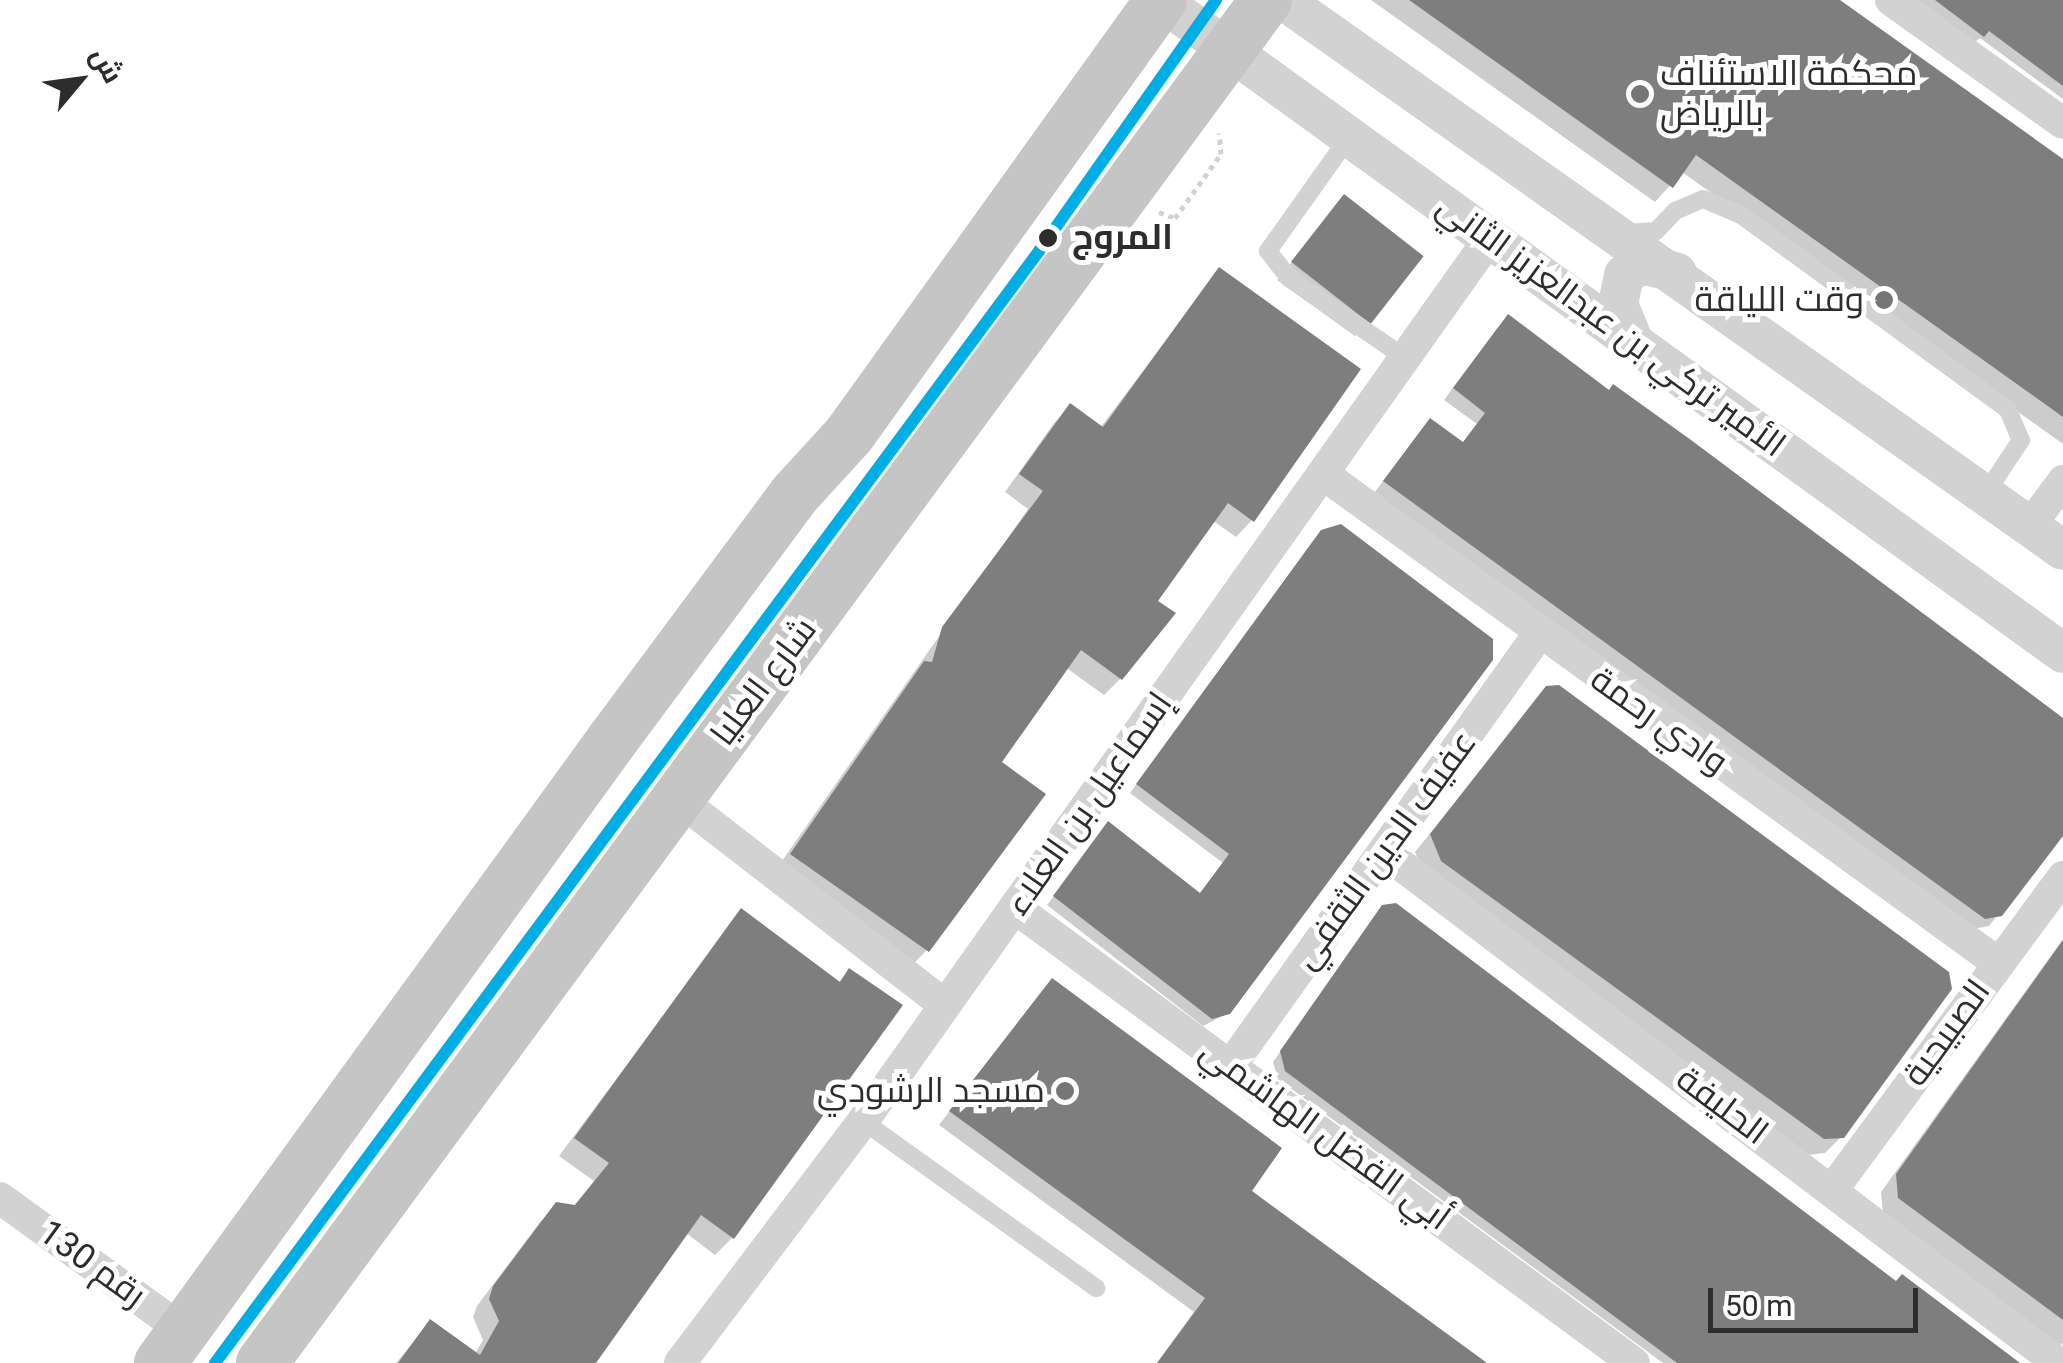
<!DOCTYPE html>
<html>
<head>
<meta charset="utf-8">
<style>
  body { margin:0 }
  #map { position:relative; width:2063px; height:1363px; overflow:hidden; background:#fff; font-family:Roboto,Cairo,sans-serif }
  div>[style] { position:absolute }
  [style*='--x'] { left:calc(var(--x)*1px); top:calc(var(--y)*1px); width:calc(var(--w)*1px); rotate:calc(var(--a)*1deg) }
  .shadow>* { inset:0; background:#0003 }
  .building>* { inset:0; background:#7e7e7e; transform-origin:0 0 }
  .path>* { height:5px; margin-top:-2.5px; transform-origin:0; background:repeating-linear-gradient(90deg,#d2d2d2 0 5px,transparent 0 10px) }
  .service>* { height:18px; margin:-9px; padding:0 9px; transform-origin:9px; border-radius:9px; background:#d2d2d2 }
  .minor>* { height:32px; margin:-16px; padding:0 16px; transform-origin:16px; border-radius:16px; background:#d2d2d2 }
  .tertiary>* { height:40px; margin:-20px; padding:0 20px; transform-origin:20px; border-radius:20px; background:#d2d2d2 }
  .primary>* { height:52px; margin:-26px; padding:0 26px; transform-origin:26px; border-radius:26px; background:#c5c5c5 }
  .metro-1>* { height:12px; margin:-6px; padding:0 6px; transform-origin:6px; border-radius:6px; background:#00aee6 }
  .dots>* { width:28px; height:28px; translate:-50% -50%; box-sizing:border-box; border:5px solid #fff; border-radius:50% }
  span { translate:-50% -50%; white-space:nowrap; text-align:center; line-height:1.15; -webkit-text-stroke:10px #fff; paint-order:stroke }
  .poi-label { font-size:35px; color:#2d2d2d }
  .left { translate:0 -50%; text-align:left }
  .right { translate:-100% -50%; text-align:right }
  .stop-label { font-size:35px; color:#2d2d2d; font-weight:700 }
  .street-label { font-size:35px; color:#2d2d2d }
  .north { position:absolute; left:30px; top:30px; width:100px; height:100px; -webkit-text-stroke:8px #fff; paint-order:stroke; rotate:61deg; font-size:28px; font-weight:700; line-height:40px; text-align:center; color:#2d2d2d }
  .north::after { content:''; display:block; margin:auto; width:35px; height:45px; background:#2d2d2d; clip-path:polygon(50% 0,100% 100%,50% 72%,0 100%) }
  .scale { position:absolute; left:1708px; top:1288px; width:210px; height:45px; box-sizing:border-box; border:5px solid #2d2d2d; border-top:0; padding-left:12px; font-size:30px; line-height:35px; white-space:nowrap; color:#2d2d2d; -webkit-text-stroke:8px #fff; paint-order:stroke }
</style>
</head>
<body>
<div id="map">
  <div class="shadow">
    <i style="clip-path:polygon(1371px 0,1837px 0,2063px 162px,2063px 444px,1682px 172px,1655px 202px)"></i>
    <i style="clip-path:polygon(1917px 0,2063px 0,2063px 99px,1980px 38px,1974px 43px)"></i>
    <i style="clip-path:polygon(1344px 198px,1372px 320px,1355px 336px,1277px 280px)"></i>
    <i style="clip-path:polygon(1219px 270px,1252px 520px,1236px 537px,1212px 520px,1154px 601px,1120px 679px,1104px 695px,1065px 667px,999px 762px,927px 950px,910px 967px,775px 871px,1028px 509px,1005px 492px,1054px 423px,1070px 406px,1100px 428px)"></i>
    <i style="clip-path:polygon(1498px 327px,1608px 393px,2063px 721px,2063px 832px,1989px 926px,1973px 929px,1374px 493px,1420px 432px,1462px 444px,1477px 424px,1444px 400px)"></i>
    <i style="clip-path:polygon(1313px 541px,1228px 1013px,1203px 1026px,1047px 905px,1101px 833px,1199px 895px,1223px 863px,1130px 793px)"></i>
    <i style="clip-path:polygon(1547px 689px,1842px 1136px,1825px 1153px,1807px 1155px,1425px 877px,1415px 852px)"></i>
    <i style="clip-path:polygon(741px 911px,838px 983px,849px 971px,900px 1005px,732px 1238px,715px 1255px,686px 1233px,593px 1363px,396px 1363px,430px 1322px,475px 1354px,483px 1340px,473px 1317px,477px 1306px,540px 1222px,557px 1205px,573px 1207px,594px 1181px,559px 1156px)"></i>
    <i style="clip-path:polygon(1375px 917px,1896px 1284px,2015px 1363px,1663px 1363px,1278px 1079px,1273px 1062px)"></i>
    <i style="clip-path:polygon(2063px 939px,2063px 1343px,2060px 1346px,1883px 1214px,1881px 1192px)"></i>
    <i style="clip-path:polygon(1040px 994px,1249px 1191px,1482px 1363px,1157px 1363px,1194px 1312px,939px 1125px)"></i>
  </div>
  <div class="building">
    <i style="clip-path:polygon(1409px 0,1840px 0,2063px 159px,2063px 417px,1696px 155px,1673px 188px)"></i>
    <i style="clip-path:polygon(1935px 0,2063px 0,2063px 86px,1989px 31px,1984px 37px)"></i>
    <i style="left:1344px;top:194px;width:101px;height:86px;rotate:38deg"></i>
    <i style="clip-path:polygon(1219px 267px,1361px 369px,1254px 522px,1228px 503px,1158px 601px,1176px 613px,1122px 680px,1081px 650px,1002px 762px,1046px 794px,929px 952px,790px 854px,924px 661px,932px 662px,942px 627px,1043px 491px,1019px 474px,1070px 403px,1103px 427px)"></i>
    <i style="clip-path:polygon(1508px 314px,1609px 390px,1613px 384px,1691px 440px,2063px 718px,2063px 836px,2002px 916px,1985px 919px,1383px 481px,1430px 418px,1463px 442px,1485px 413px,1453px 388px)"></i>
    <i style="clip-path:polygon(1341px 524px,1493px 639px,1493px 660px,1230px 1014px,1212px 1019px,1053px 896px,1108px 821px,1200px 893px,1229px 854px,1136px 784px,1321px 530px)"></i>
    <i style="clip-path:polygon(1559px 685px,1949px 972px,1952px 989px,1844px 1138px,1824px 1139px,1441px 861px,1430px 834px,1546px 686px)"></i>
    <i style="clip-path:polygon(1396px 903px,1896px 1281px,1902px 1274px,2020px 1363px,1677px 1363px,1285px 1071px,1280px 1051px,1382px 905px)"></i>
    <i style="clip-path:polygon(741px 908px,840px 982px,849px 968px,903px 1005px,734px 1239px,701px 1215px,596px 1363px,398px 1363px,430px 1319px,480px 1355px,499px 1321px,489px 1299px,493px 1286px,556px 1202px,575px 1205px,609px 1163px,574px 1138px)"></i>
    <i style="clip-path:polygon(2063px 940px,2063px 1320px,1898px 1198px,1896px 1174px)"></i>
    <i style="clip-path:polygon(1052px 978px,1282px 1148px,1252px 1191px,1487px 1363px,1157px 1363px,1205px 1298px,949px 1111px)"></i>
  </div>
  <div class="path">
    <i style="--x:1159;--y:212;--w:17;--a:21"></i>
    <i style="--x:1175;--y:218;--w:79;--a:-54.3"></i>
    <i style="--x:1221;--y:154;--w:21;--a:-95"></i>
  </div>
  <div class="service">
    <i style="--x:1349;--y:137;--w:140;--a:125.4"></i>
    <i style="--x:1268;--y:251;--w:34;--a:52"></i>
    <i style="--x:1289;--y:278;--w:140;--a:34.5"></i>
    <i style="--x:1626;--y:233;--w:30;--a:-4"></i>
    <i style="--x:1656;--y:231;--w:28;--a:-46"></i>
    <i style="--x:1675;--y:211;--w:30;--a:-23"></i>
    <i style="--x:1703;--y:199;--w:41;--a:22.8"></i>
    <i style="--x:1741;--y:215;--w:331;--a:36.1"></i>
    <i style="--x:2008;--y:410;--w:33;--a:67"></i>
    <i style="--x:2021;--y:440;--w:67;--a:123.5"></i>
    <i style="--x:863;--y:1121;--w:287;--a:35.6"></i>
  </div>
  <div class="minor">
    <i style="--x:1891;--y:0;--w:211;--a:35.6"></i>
    <i style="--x:1323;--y:474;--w:834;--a:35.92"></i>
    <i style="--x:2030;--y:526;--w:56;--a:-53.7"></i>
    <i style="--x:677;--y:798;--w:337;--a:37.7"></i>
    <i style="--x:1384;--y:852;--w:846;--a:37.17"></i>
    <i style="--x:1015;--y:908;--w:768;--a:36.32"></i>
    <i style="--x:1231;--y:1065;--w:528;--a:-54.47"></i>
    <i style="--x:1833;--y:1189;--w:388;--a:-53.6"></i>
    <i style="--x:0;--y:1198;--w:227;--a:35.9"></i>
    <i style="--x:680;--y:1363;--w:303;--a:-52.9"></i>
    <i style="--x:863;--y:1121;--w:1082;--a:-54.63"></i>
  </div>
  <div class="tertiary">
    <i style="--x:1160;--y:0;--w:1114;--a:35.87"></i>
    <i style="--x:1283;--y:0;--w:954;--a:35.19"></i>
    <i style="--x:1634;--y:343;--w:42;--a:-112.3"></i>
    <i style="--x:1618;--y:304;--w:30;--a:-78"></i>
    <i style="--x:1624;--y:275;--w:21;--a:-31"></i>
    <i style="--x:1642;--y:264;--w:36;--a:14"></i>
  </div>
  <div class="primary">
    <i style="--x:160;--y:1363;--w:771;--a:-54.02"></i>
    <i style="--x:613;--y:739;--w:304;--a:-53.4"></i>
    <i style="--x:794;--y:495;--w:81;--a:-47.5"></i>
    <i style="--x:849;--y:435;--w:535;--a:-54.35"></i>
    <i style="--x:262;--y:1363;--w:1693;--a:-53.62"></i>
  </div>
  <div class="metro-1">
    <i style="--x:215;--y:1363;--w:1384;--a:-53.46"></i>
    <i style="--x:1039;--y:251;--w:307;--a:-54.8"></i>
  </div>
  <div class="dots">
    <i style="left:1640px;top:94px;background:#767676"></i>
    <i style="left:1048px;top:238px;background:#2d2d2d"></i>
    <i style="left:1884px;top:300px;background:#767676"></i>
    <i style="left:1065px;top:1091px;background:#767676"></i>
  </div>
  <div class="poi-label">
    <span class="left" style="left:1660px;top:94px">محكمة الاستئناف<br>بالرياض</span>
    <span class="right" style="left:1864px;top:300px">وقت اللياقة</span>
    <span class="right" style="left:1045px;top:1091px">مسجد الرشودي</span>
  </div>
  <div class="stop-label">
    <span class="left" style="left:1072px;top:238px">المروج</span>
  </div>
  <div class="street-label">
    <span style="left:1611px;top:326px;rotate:36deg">الأمير تركي بن عبدالعزيز الثاني</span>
    <span style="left:764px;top:682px;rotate:-53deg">شارع العليا</span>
    <span style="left:1659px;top:721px;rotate:35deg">وادي رحمة</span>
    <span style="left:1089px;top:804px;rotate:-55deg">إسماعيل بن العلاء</span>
    <span style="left:1385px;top:850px;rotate:-54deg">عفيف الدين الثقفي</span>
    <span style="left:1947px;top:1033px;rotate:-54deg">الصبيحية</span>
    <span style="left:1722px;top:1106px;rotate:37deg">الحليفة</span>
    <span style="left:1325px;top:1135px;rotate:36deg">أبي الفضل الهاشمي</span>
    <span style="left:92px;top:1264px;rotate:36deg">رقم 130</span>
  </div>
  <div class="north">ش</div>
  <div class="scale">50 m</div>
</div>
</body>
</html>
